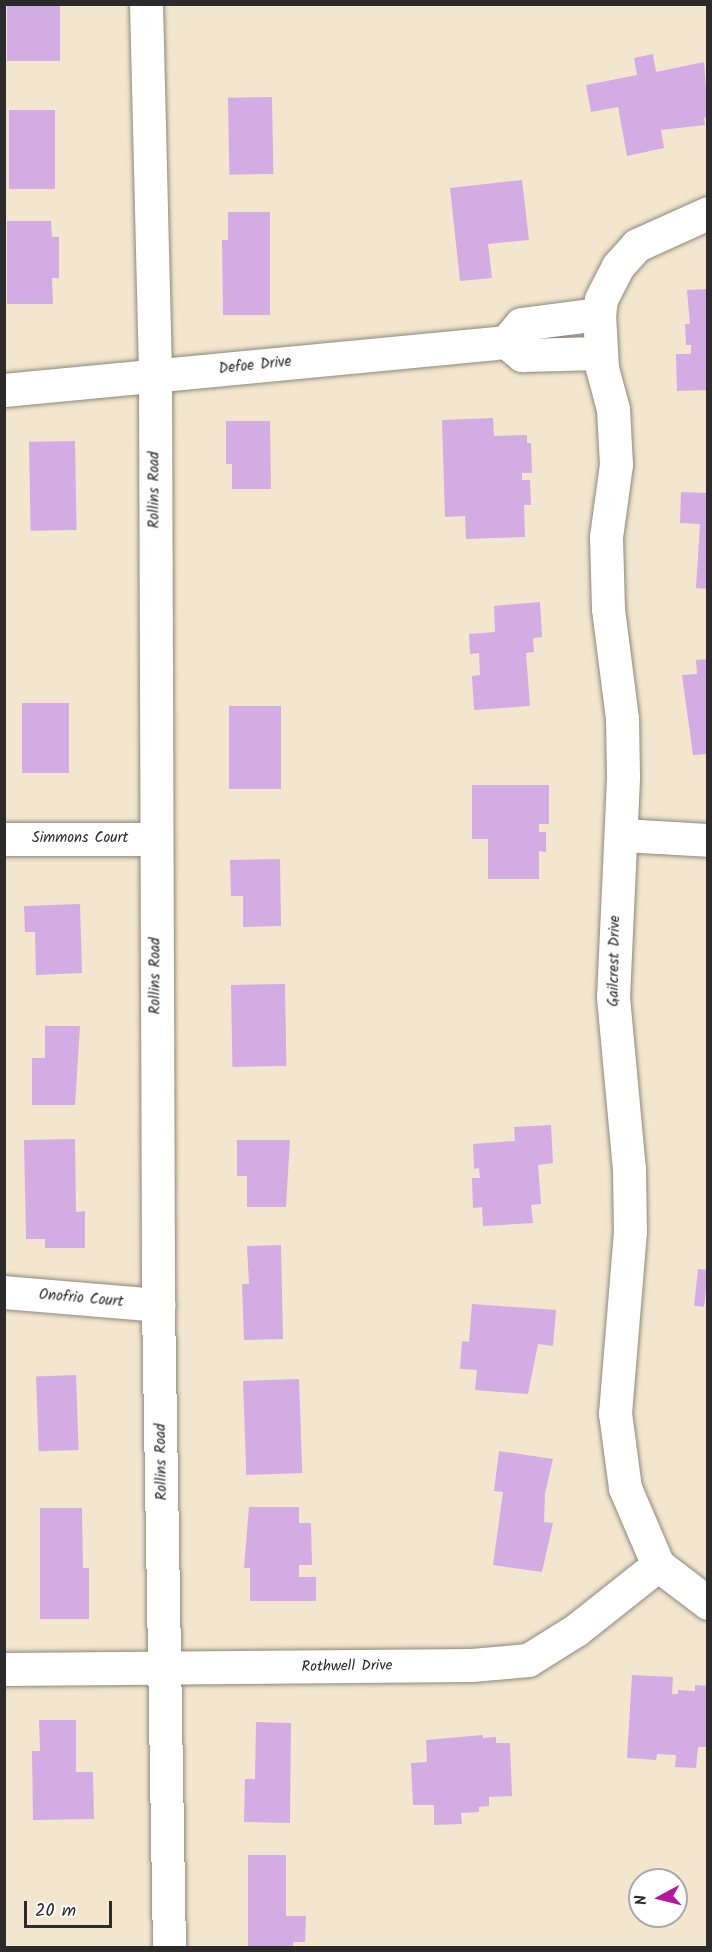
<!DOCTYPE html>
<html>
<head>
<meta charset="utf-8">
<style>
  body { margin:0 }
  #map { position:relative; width:712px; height:1952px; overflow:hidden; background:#f2e6ce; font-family:Kalam,sans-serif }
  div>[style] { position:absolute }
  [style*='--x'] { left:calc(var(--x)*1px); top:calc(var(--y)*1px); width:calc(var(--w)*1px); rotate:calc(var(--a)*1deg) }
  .building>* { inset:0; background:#d3ace4; transform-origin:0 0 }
  .roads { filter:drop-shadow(0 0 2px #8e887c) drop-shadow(0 0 2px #8e887c) }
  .street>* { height:33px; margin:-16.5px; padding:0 16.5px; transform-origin:16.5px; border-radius:16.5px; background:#fff }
  .secondary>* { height:33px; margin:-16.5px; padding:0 16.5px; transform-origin:16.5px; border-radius:16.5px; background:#fff }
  span { translate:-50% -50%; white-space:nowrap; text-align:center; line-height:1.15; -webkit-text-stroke:5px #fff; paint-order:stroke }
  .street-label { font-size:15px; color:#2b2b2b }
  .frame { position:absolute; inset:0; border:6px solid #2b2b2b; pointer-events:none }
  .north { position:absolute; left:628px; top:1868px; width:60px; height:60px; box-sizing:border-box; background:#fff; border:2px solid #aaa; border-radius:50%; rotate:263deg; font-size:16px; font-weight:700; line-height:24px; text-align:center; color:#2b2b2b }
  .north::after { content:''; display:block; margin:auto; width:21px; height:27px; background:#b5179e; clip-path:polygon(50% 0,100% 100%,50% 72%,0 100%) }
  .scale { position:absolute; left:24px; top:1901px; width:88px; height:27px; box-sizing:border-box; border:3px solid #2b2b2b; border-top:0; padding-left:8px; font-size:18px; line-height:21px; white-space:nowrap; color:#2b2b2b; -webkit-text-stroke:4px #fff; paint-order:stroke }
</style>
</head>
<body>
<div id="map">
  <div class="building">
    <i style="left:7px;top:4px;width:53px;height:57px"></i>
    <i style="clip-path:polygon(653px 54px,656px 72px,704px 62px,708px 117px,704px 118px,705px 125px,661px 130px,664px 148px,627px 156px,618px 107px,591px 112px,586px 85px,637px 75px,634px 58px)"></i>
    <i style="left:272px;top:97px;width:77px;height:44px;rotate:89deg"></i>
    <i style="left:9px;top:110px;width:46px;height:79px"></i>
    <i style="clip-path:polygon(522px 180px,529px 240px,488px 244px,492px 278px,460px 281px,450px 188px)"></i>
    <i style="clip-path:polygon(228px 212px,270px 212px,270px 315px,223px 315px,222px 240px,228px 240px)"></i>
    <i style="clip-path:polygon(7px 221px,51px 221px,52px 237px,59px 237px,59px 278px,52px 278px,53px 304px,7px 304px)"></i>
    <i style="clip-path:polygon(708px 289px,708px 390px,677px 391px,676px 354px,691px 354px,691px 345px,686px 345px,685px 324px,690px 324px,687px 290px)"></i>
    <i style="clip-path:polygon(493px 418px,494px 436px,527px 435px,527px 443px,531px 443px,532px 473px,522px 473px,522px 480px,530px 480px,531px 505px,524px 505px,525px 537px,466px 539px,465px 516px,445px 517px,442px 420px)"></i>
    <i style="clip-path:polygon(226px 421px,270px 421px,271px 489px,232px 489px,232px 464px,226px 464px)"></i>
    <i style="left:75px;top:441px;width:89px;height:46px;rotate:89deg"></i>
    <i style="clip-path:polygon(681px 492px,708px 493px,708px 589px,696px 588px,700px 524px,680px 523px)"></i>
    <i style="clip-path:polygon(540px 602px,542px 637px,533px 638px,534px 652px,526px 653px,530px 706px,474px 710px,472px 676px,480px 675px,479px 653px,470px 654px,469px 634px,495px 632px,494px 606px)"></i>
    <i style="clip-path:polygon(708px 659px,708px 754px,693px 755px,682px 675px,697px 674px,696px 660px)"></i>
    <i style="left:22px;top:703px;width:47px;height:70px"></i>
    <i style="left:229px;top:706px;width:52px;height:83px"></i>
    <i style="clip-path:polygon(472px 785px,549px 785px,549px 824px,539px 824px,539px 832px,546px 832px,546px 852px,539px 851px,539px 879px,488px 879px,488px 839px,472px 839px)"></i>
    <i style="clip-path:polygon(280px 859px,281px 926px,243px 927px,243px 896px,231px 896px,230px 860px)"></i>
    <i style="clip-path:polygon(80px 904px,82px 973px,36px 975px,35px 932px,25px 932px,24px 906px)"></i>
    <i style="left:285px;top:984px;width:82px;height:54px;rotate:89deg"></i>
    <i style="clip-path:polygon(45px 1026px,80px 1026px,75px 1105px,32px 1105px,32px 1058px,45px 1058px)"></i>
    <i style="clip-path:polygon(551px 1125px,553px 1163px,538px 1165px,541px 1204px,531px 1205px,533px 1223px,483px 1226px,482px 1207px,473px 1208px,472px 1178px,480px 1178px,479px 1168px,474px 1169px,473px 1144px,515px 1141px,514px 1127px)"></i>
    <i style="clip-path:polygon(75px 1139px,76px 1212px,85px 1211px,85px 1248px,45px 1248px,45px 1239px,26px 1239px,24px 1140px)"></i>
    <i style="clip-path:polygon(237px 1140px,290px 1140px,286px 1207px,247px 1207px,247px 1176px,237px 1176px)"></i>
    <i style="clip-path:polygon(281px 1245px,283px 1339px,244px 1340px,242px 1284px,249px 1284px,247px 1246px)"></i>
    <i style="left:698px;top:1269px;width:10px;height:37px;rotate:6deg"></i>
    <i style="clip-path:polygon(472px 1304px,556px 1310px,553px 1346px,538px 1344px,528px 1394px,475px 1390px,477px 1370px,460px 1369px,462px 1341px,469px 1342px)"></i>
    <i style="left:76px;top:1375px;width:75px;height:40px;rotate:88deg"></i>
    <i style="left:299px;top:1379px;width:94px;height:56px;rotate:88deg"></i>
    <i style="clip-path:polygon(499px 1451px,553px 1459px,545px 1493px,544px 1522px,553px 1523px,542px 1572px,493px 1565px,503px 1492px,494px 1491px)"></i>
    <i style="clip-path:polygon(249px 1507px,299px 1507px,299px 1523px,311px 1523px,312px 1565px,299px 1565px,299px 1577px,316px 1577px,316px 1601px,250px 1601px,250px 1568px,244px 1568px)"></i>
    <i style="clip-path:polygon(40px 1508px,82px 1508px,83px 1568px,89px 1568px,89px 1619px,40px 1619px)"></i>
    <i style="clip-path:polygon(632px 1675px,673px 1677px,672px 1694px,678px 1694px,678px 1690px,695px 1691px,695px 1685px,708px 1686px,708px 1747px,698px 1747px,696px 1768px,675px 1767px,676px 1755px,657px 1754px,656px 1760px,627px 1758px)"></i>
    <i style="clip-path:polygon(39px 1720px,76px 1720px,76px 1772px,93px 1772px,94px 1819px,33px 1820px,32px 1751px,40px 1751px)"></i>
    <i style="clip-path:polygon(256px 1722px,291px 1723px,290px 1823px,244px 1822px,245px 1779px,255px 1779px)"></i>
    <i style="clip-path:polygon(483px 1735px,483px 1738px,496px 1737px,496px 1743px,510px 1743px,512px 1796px,489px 1797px,489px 1806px,479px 1807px,479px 1812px,461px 1813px,462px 1824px,434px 1825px,434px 1805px,413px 1805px,411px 1763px,427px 1762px,426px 1740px)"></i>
    <i style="clip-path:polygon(248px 1855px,286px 1855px,286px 1916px,306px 1916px,305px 1942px,293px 1942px,293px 1948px,248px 1947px)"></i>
  </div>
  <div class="roads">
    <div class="street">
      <i style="--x:708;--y:213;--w:78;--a:155.7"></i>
      <i style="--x:637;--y:245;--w:28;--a:132"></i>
      <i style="--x:618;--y:266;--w:38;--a:117"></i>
      <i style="--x:601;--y:300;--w:14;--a:98"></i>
      <i style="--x:599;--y:314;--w:54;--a:86.8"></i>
      <i style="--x:602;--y:368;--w:42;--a:75"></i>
      <i style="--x:613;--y:409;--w:55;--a:86.9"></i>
      <i style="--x:616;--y:464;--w:74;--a:97.8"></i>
      <i style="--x:606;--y:537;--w:72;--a:88.4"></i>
      <i style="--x:608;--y:609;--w:110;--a:82.7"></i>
      <i style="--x:622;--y:718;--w:60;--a:89"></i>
      <i style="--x:623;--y:778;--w:219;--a:92.6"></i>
      <i style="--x:613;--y:997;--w:173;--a:84.7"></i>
      <i style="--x:629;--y:1169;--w:62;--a:89.1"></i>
      <i style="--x:630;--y:1231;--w:183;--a:94.7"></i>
      <i style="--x:615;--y:1413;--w:76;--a:82.4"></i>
      <i style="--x:625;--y:1488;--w:84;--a:66.8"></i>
      <i style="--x:658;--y:1565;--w:63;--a:37.2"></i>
      <i style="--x:506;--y:342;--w:21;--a:39"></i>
      <i style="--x:522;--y:355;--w:79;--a:-1.5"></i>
      <i style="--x:4;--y:390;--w:504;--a:-5.46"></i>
      <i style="--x:506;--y:342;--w:23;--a:-50"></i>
      <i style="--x:521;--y:324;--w:79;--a:-7.3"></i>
      <i style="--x:622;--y:835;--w:86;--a:3.3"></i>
      <i style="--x:4;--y:839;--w:151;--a:0"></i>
      <i style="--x:4;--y:1292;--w:155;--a:4.8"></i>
      <i style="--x:4;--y:1669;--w:468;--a:-0.5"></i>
      <i style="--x:472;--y:1665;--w:56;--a:-5.1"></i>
      <i style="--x:528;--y:1660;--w:57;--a:-32"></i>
      <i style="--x:576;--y:1630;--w:105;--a:-38.4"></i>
    </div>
    <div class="secondary">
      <i style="--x:146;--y:4;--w:372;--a:88.6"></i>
      <i style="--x:155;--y:376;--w:929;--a:89.81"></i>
      <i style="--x:158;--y:1305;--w:643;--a:89.02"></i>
    </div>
  </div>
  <div class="street-label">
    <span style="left:255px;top:366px;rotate:-6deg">Defoe Drive</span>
    <span style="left:155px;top:490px;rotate:-90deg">Rollins Road</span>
    <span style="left:80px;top:839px">Simmons Court</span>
    <span style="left:615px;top:961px;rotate:-89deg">Gailcrest Drive</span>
    <span style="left:156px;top:976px;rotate:-90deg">Rollins Road</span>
    <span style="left:81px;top:1299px;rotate:5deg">Onofrio Court</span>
    <span style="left:162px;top:1462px;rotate:-91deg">Rollins Road</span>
    <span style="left:347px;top:1667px;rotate:-1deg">Rothwell Drive</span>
  </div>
  <div class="frame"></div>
  <div class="north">N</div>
  <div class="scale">20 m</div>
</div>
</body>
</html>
